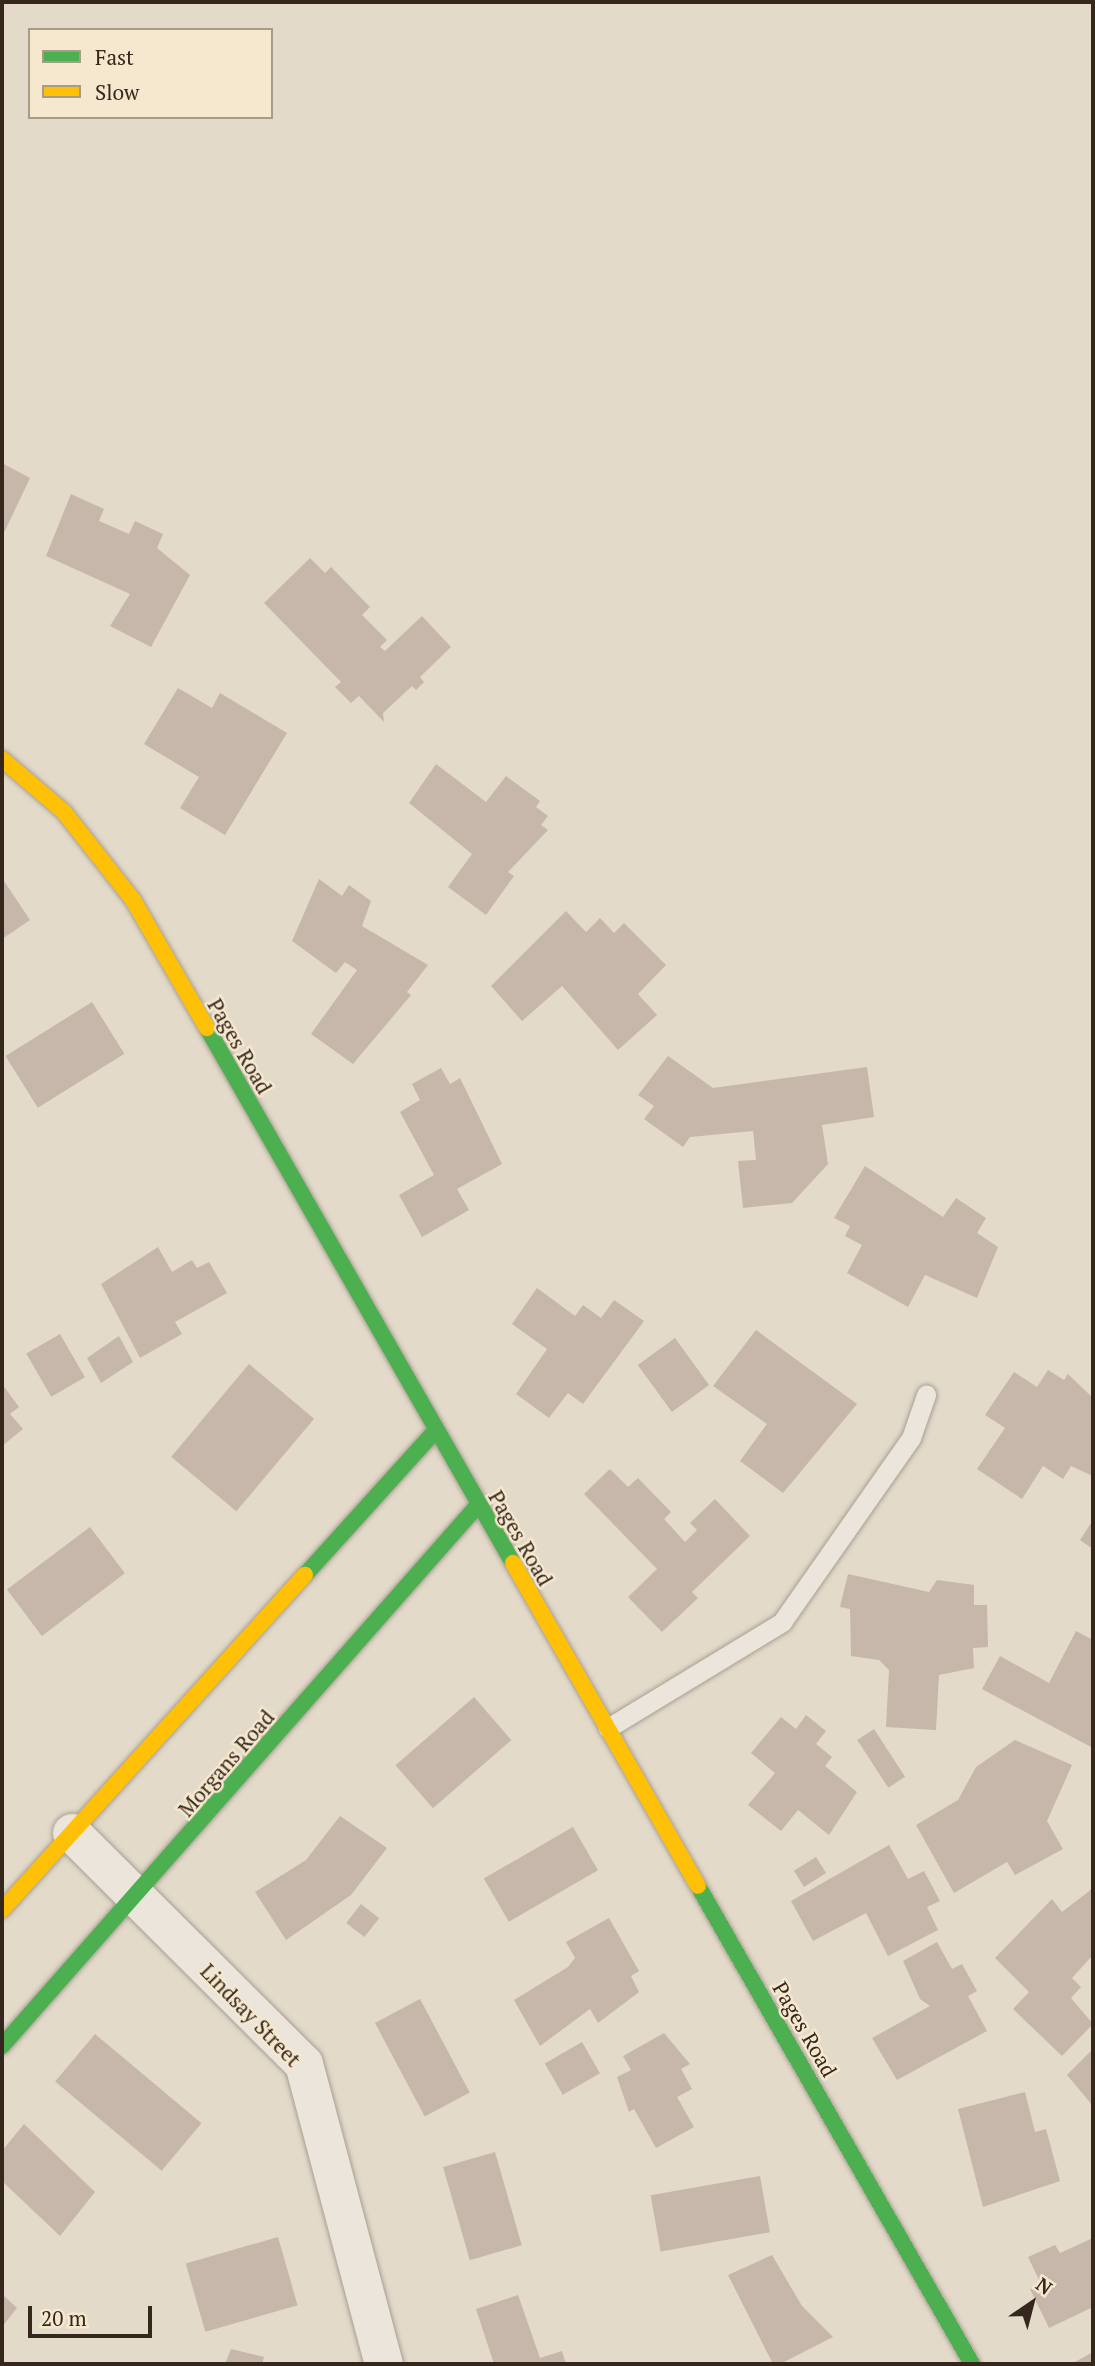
<!DOCTYPE html>
<html>
<head>
<meta charset="utf-8">
<style>
  body { margin:0 }
  #map { position:relative; width:1095px; height:2366px; overflow:hidden; background:#e3dac9; font-family:"PT Serif",serif }
  div>[style] { position:absolute }
  [style*='--x'] { left:calc(var(--x)*1px); top:calc(var(--y)*1px); width:calc(var(--w)*1px); rotate:calc(var(--a)*1deg) }
  .building>* { inset:0; background:#c6b7aa; transform-origin:0 0 }
  .roads { filter:drop-shadow(0 0 2px #a89f93) drop-shadow(0 0 2px #a89f93) }
  .lane>* { height:19px; margin:-9.5px; padding:0 9.5px; transform-origin:9.5px; border-radius:9.5px; background:#ebe5db }
  .street>* { height:38px; margin:-19px; padding:0 19px; transform-origin:19px; border-radius:19px; background:#ebe5db }
  .fast>* { height:16px; margin:-8px; padding:0 8px; transform-origin:8px; border-radius:8px; background:#4caf50 }
  .slow>* { height:16px; margin:-8px; padding:0 8px; transform-origin:8px; border-radius:8px; background:#ffc107 }
  span { translate:-50% -50%; white-space:nowrap; text-align:center; line-height:1.15; -webkit-text-stroke:5px #f5e8ce; paint-order:stroke }
  .street-label { font-size:21px; color:#35271c }
  .frame { position:absolute; inset:0; border:4px solid #35271c; pointer-events:none }
  .legend { position:absolute; left:28px; top:28px; width:245px; height:91px; box-sizing:border-box; background:#f5e8ce; border:2px solid #a89b87; margin:0; padding:9px 12px; list-style:none; font-size:21px; color:#35271c }
  .legend li { display:flex; align-items:center; gap:14px; height:35px }
  .legend b { width:35px; border:2px solid #a89b87 }
  .north { position:absolute; left:997px; top:2268px; width:70px; height:70px; -webkit-text-stroke:5px #f5e8ce; paint-order:stroke; rotate:35deg; font-size:19px; font-weight:700; line-height:28px; text-align:center; color:#35271c }
  .north::after { content:''; display:block; margin:auto; width:24px; height:32px; background:#35271c; clip-path:polygon(50% 0,100% 100%,50% 72%,0 100%) }
  .scale { position:absolute; left:28px; top:2306px; width:124px; height:32px; box-sizing:border-box; border:4px solid #35271c; border-top:0; padding-left:9px; font-size:21px; line-height:24px; white-space:nowrap; color:#35271c; -webkit-text-stroke:5px #f5e8ce; paint-order:stroke }
</style>
</head>
<body>
<div id="map">
  <div class="building">
    <i style="clip-path:polygon(2px 463px,30px 478px,2px 537px)"></i>
    <i style="clip-path:polygon(71px 494px,104px 509px,99px 521px,129px 534px,135px 521px,163px 534px,157px 548px,190px 575px,151px 647px,110px 626px,130px 594px,46px 556px)"></i>
    <i style="clip-path:polygon(310px 558px,325px 573px,331px 567px,370px 607px,362px 615px,387px 640px,380px 647px,385px 651px,422px 616px,451px 647px,420px 677px,424px 682px,416px 690px,412px 686px,383px 713px,384px 722px,359px 696px,351px 703px,335px 687px,341px 682px,264px 603px)"></i>
    <i style="clip-path:polygon(178px 688px,212px 708px,220px 693px,287px 733px,225px 835px,180px 808px,199px 777px,144px 744px)"></i>
    <i style="clip-path:polygon(436px 764px,486px 802px,506px 776px,540px 801px,536px 807px,548px 816px,541px 825px,548px 830px,508px 872px,514px 876px,486px 915px,448px 887px,472px 854px,409px 803px)"></i>
    <i style="clip-path:polygon(2px 878px,30px 920px,2px 939px)"></i>
    <i style="clip-path:polygon(319px 879px,342px 896px,349px 885px,371px 901px,362px 926px,428px 965px,407px 992px,411px 995px,353px 1064px,311px 1034px,357px 970px,345px 962px,336px 973px,292px 941px)"></i>
    <i style="clip-path:polygon(566px 911px,586px 932px,600px 918px,614px 933px,624px 923px,666px 965px,638px 994px,657px 1015px,618px 1050px,562px 986px,522px 1021px,491px 986px)"></i>
    <i style="left:92px;top:1002px;width:61px;height:102px;rotate:58deg"></i>
    <i style="clip-path:polygon(668px 1056px,713px 1088px,867px 1067px,874px 1117px,822px 1125px,828px 1164px,792px 1203px,743px 1208px,738px 1161px,756px 1160px,753px 1131px,690px 1137px,683px 1147px,644px 1119px,654px 1106px,638px 1095px)"></i>
    <i style="clip-path:polygon(441px 1068px,450px 1084px,460px 1078px,502px 1164px,457px 1189px,469px 1210px,422px 1237px,399px 1195px,434px 1175px,400px 1112px,420px 1100px,412px 1084px)"></i>
    <i style="clip-path:polygon(865px 1166px,943px 1217px,956px 1198px,986px 1218px,977px 1233px,998px 1247px,977px 1298px,925px 1275px,908px 1307px,847px 1273px,862px 1245px,845px 1236px,850px 1226px,834px 1218px)"></i>
    <i style="clip-path:polygon(158px 1247px,172px 1272px,192px 1260px,197px 1268px,209px 1262px,227px 1293px,175px 1322px,182px 1334px,140px 1358px,101px 1284px)"></i>
    <i style="clip-path:polygon(537px 1288px,575px 1316px,583px 1305px,601px 1318px,614px 1300px,644px 1321px,583px 1404px,568px 1393px,549px 1418px,516px 1394px,547px 1349px,512px 1324px)"></i>
    <i style="clip-path:polygon(756px 1330px,857px 1404px,783px 1493px,740px 1461px,767px 1424px,713px 1386px)"></i>
    <i style="left:60px;top:1334px;width:50px;height:39px;rotate:60deg"></i>
    <i style="clip-path:polygon(119px 1336px,133px 1362px,101px 1383px,87px 1358px)"></i>
    <i style="left:675px;top:1338px;width:58px;height:46px;rotate:54deg"></i>
    <i style="left:249px;top:1364px;width:85px;height:121px;rotate:40deg"></i>
    <i style="clip-path:polygon(1048px 1370px,1064px 1380px,1068px 1374px,1093px 1398px,1093px 1476px,1071px 1466px,1063px 1479px,1043px 1466px,1022px 1499px,977px 1469px,1005px 1428px,985px 1415px,1014px 1372px,1037px 1387px)"></i>
    <i style="clip-path:polygon(2px 1384px,19px 1407px,10px 1414px,23px 1429px,2px 1446px)"></i>
    <i style="clip-path:polygon(610px 1469px,628px 1487px,638px 1478px,671px 1512px,664px 1519px,685px 1542px,697px 1530px,690px 1523px,715px 1499px,750px 1536px,692px 1592px,698px 1598px,662px 1632px,628px 1597px,657px 1569px,584px 1494px)"></i>
    <i style="clip-path:polygon(1093px 1520px,1093px 1549px,1080px 1540px)"></i>
    <i style="left:90px;top:1527px;width:58px;height:104px;rotate:53deg"></i>
    <i style="clip-path:polygon(848px 1574px,929px 1592px,937px 1580px,974px 1585px,974px 1605px,987px 1605px,988px 1647px,973px 1648px,974px 1668px,939px 1675px,936px 1730px,886px 1727px,889px 1670px,879px 1660px,851px 1656px,850px 1609px,840px 1607px)"></i>
    <i style="clip-path:polygon(1076px 1631px,1093px 1640px,1093px 1748px,982px 1689px,1000px 1656px,1049px 1683px)"></i>
    <i style="left:474px;top:1697px;width:57px;height:104px;rotate:49deg"></i>
    <i style="clip-path:polygon(806px 1715px,826px 1731px,816px 1744px,832px 1757px,825px 1766px,857px 1792px,829px 1835px,798px 1810px,781px 1831px,748px 1805px,775px 1773px,751px 1753px,781px 1717px,796px 1729px)"></i>
    <i style="left:874px;top:1729px;width:57px;height:20px;rotate:57deg"></i>
    <i style="clip-path:polygon(1015px 1740px,1072px 1765px,1047px 1821px,1063px 1849px,1015px 1875px,1007px 1862px,954px 1893px,916px 1825px,958px 1800px,976px 1767px)"></i>
    <i style="clip-path:polygon(340px 1816px,387px 1848px,351px 1895px,286px 1940px,255px 1892px,306px 1860px)"></i>
    <i style="left:573px;top:1827px;width:50px;height:103px;rotate:60deg"></i>
    <i style="clip-path:polygon(889px 1845px,908px 1879px,924px 1871px,940px 1901px,927px 1907px,938px 1930px,888px 1956px,866px 1913px,813px 1941px,791px 1901px)"></i>
    <i style="left:816px;top:1857px;width:19px;height:26px;rotate:58deg"></i>
    <i style="clip-path:polygon(1093px 1888px,1093px 1955px,1072px 1978px,1081px 1987px,1071px 1998px,1093px 2024px,1062px 2056px,1013px 2009px,1029px 1992px,995px 1958px,1052px 1899px,1062px 1912px)"></i>
    <i style="left:361px;top:1904px;width:23px;height:24px;rotate:38deg"></i>
    <i style="clip-path:polygon(609px 1918px,639px 1971px,631px 1976px,639px 1992px,598px 2023px,590px 2009px,540px 2046px,514px 2000px,568px 1967px,575px 1958px,566px 1942px)"></i>
    <i style="clip-path:polygon(937px 1942px,952px 1969px,962px 1964px,977px 1991px,968px 1996px,987px 2031px,897px 2080px,872px 2038px,930px 2006px,920px 1999px,903px 1961px)"></i>
    <i style="left:420px;top:1999px;width:106px;height:51px;rotate:62deg"></i>
    <i style="clip-path:polygon(664px 2033px,690px 2064px,681px 2069px,692px 2089px,677px 2097px,694px 2127px,656px 2148px,634px 2109px,629px 2112px,617px 2077px,631px 2070px,623px 2056px)"></i>
    <i style="left:95px;top:2034px;width:139px;height:62px;rotate:40deg"></i>
    <i style="left:582px;top:2042px;width:36px;height:43px;rotate:60deg"></i>
    <i style="clip-path:polygon(1093px 2049px,1093px 2106px,1067px 2075px)"></i>
    <i style="clip-path:polygon(1025px 2092px,1035px 2132px,1046px 2129px,1060px 2181px,983px 2207px,958px 2109px)"></i>
    <i style="clip-path:polygon(24px 2124px,95px 2192px,60px 2236px,2px 2181px,2px 2151px)"></i>
    <i style="left:495px;top:2152px;width:97px;height:54px;rotate:74deg"></i>
    <i style="left:760px;top:2176px;width:57px;height:111px;rotate:80deg"></i>
    <i style="left:278px;top:2237px;width:71px;height:96px;rotate:74deg"></i>
    <i style="clip-path:polygon(1093px 2238px,1093px 2307px,1049px 2328px,1030px 2289px,1041px 2284px,1028px 2257px,1055px 2245px,1060px 2253px)"></i>
    <i style="clip-path:polygon(772px 2255px,802px 2306px,833px 2337px,780px 2364px,773px 2364px,728px 2275px)"></i>
    <i style="clip-path:polygon(2px 2294px,17px 2308px,2px 2327px)"></i>
    <i style="clip-path:polygon(518px 2295px,540px 2358px,562px 2351px,566px 2364px,494px 2364px,476px 2309px)"></i>
    <i style="clip-path:polygon(231px 2349px,264px 2357px,262px 2364px,225px 2364px)"></i>
    <i style="clip-path:polygon(1093px 2352px,1093px 2364px,1076px 2364px,1075px 2362px)"></i>
  </div>
  <div class="roads">
    <div class="lane">
      <i style="--x:608;--y:1728;--w:204;--a:-31.3"></i>
      <i style="--x:782;--y:1622;--w:225;--a:-55"></i>
      <i style="--x:911;--y:1438;--w:46;--a:-70.8"></i>
    </div>
    <div class="street">
      <i style="--x:72;--y:1833;--w:327;--a:44.9"></i>
      <i style="--x:304;--y:2064;--w:310;--a:75.1"></i>
    </div>
    <div class="fast">
      <i style="--x:207;--y:1028;--w:616;--a:60.23"></i>
      <i style="--x:305;--y:1575;--w:194;--a:-47.9"></i>
      <i style="--x:698;--y:1886;--w:551;--a:60.18"></i>
      <i style="--x:2;--y:2046;--w:721;--a:-48.66"></i>
    </div>
    <div class="slow">
      <i style="--x:2;--y:759;--w:82;--a:40.5"></i>
      <i style="--x:64;--y:812;--w:112;--a:51.9"></i>
      <i style="--x:133;--y:900;--w:148;--a:60"></i>
      <i style="--x:513;--y:1563;--w:372;--a:60.2"></i>
      <i style="--x:2;--y:1910;--w:452;--a:-47.9"></i>
    </div>
  </div>
  <div class="street-label">
    <span style="left:240px;top:1046px;rotate:60deg">Pages Road</span>
    <span style="left:521px;top:1538px;rotate:60deg">Pages Road</span>
    <span style="left:226px;top:1763px;rotate:-49deg">Morgans Road</span>
    <span style="left:251px;top:2015px;rotate:46deg">Lindsay Street</span>
    <span style="left:805px;top:2029px;rotate:60deg">Pages Road</span>
  </div>
  <div class="frame"></div>
  <ul class="legend">
  <li><b style="height:9px;background:#4caf50"></b>Fast</li>
  <li><b style="height:9px;background:#ffc107"></b>Slow</li>
  </ul>
  <div class="north">N</div>
  <div class="scale">20 m</div>
</div>
</body>
</html>
